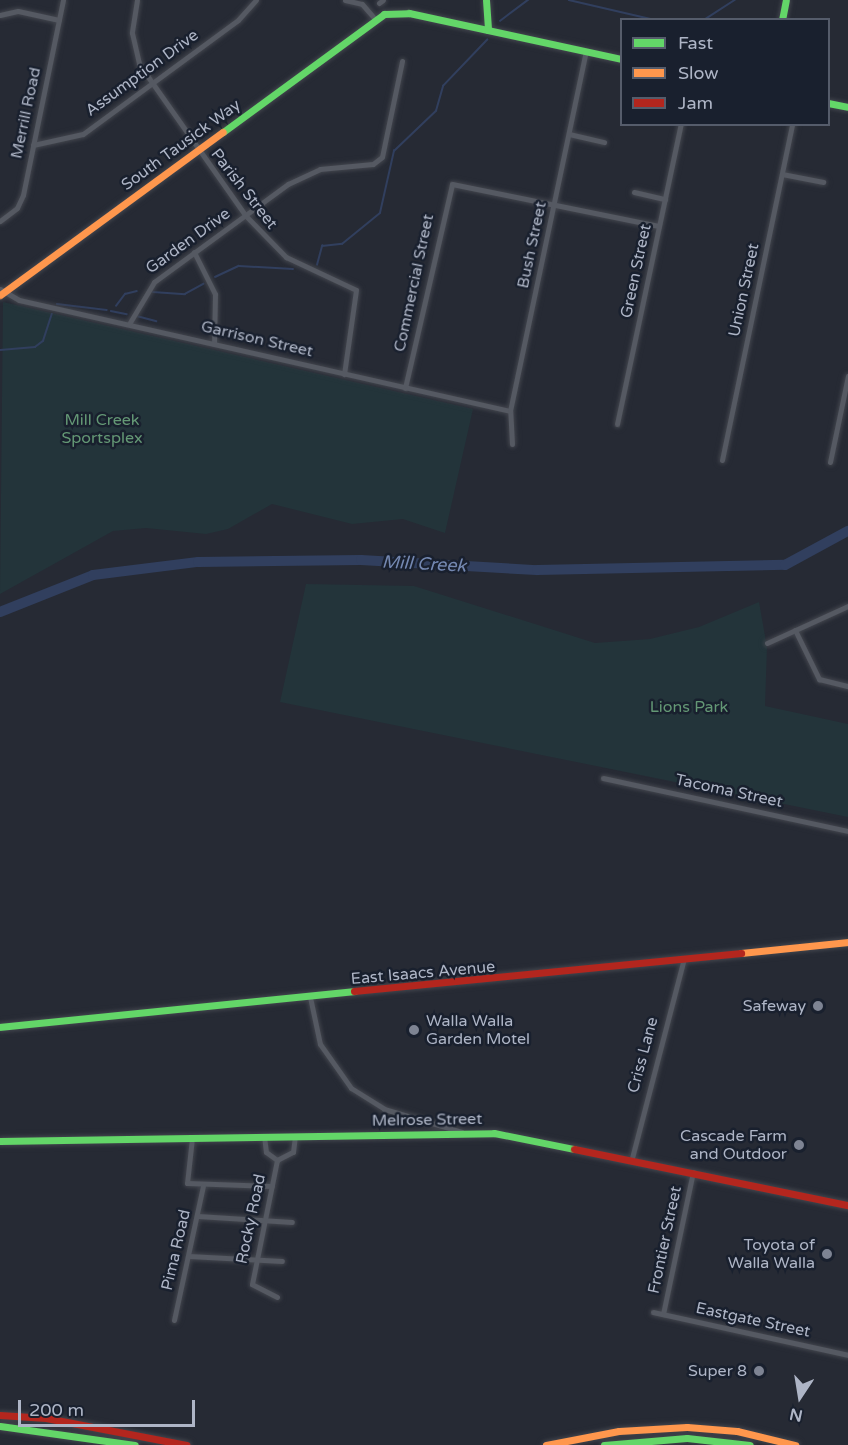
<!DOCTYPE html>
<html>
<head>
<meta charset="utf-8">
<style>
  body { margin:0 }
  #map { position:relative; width:848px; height:1445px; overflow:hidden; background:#262a34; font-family:"Varela Round",sans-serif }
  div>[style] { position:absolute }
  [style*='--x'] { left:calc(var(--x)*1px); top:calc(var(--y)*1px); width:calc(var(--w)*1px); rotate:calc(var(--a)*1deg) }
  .green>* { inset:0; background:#23343a }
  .stream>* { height:1.5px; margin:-0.75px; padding:0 0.75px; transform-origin:0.75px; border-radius:0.75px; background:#313f5e }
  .river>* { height:10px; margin:-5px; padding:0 5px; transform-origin:5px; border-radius:5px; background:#313f5e }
  .roads { filter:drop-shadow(0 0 2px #42454d) drop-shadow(0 0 2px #42454d) }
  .street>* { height:5px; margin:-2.5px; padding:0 2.5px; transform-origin:2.5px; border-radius:2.5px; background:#555962 }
  .fast>* { height:7px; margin:-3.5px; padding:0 3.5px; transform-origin:3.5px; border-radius:3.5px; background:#63d668 }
  .slow>* { height:7px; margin:-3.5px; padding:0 3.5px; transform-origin:3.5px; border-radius:3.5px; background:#ff974d }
  .jam>* { height:7px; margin:-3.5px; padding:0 3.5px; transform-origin:3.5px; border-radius:3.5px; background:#b3261e }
  .dots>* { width:16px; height:16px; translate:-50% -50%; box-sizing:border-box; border:3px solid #19202e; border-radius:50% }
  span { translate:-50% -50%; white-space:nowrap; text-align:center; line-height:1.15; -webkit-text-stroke:5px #19202e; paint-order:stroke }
  .street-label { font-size:16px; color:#aeb5c6 }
  .park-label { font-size:16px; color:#649875 }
  .poi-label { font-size:16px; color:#aeb5c6 }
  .right { translate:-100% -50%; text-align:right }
  .left { translate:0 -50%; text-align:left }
  .water-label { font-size:18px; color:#7488b1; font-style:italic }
  .legend { position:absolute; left:620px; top:18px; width:210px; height:108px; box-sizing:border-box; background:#19202e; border:2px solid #555c6b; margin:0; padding:8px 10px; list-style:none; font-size:18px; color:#aeb5c6 }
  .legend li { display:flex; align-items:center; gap:12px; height:30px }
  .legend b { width:30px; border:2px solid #555c6b }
  .north { position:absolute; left:770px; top:1367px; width:60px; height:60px; -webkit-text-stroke:4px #19202e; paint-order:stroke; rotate:192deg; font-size:16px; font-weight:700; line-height:24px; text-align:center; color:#aeb5c6 }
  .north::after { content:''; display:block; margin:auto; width:21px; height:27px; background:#aeb5c6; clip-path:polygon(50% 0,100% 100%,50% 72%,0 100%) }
  .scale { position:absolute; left:18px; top:1400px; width:177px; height:27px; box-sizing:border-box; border:3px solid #aeb5c6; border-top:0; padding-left:8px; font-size:18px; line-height:21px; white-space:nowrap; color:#aeb5c6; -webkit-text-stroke:4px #19202e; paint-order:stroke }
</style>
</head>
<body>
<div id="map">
  <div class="green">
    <i style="clip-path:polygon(3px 302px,473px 409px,445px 533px,403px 519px,352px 524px,272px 504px,228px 529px,206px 534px,146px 528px,113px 531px,0 594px)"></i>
    <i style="clip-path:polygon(306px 584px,414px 586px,595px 643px,650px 639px,699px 627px,759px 602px,767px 647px,765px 706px,848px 724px,848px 817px,280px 702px)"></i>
  </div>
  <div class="stream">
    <i style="--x:569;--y:0;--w:88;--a:13.1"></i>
    <i style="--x:704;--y:20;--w:37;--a:-33"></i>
    <i style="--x:500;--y:21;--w:35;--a:-37"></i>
    <i style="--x:317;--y:265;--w:20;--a:-75"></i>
    <i style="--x:322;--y:246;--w:20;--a:-6"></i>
    <i style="--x:342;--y:244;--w:49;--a:-39.2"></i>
    <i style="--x:380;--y:213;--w:64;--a:-77.3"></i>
    <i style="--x:394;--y:151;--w:58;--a:-43.6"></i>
    <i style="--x:436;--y:111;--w:26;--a:-74"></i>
    <i style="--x:443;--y:86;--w:64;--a:-46.3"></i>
    <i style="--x:215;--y:277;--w:26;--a:-25"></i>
    <i style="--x:239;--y:266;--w:54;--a:3.2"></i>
    <i style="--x:153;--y:292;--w:32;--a:4"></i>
    <i style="--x:185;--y:294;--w:21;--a:-29"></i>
    <i style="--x:57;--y:304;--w:50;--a:6.8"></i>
    <i style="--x:116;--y:306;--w:15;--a:-53"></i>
    <i style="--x:125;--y:294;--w:12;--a:-14"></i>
    <i style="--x:111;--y:311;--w:16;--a:11"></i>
    <i style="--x:137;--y:316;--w:20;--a:15"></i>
    <i style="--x:0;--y:350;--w:35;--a:-5"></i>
    <i style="--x:35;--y:347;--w:10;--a:-37"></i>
    <i style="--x:43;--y:341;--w:28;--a:-72"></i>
  </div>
  <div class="river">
    <i style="--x:0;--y:612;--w:100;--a:-21.7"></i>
    <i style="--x:93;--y:575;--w:106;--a:-7.1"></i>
    <i style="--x:198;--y:562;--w:163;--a:-0.7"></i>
    <i style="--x:361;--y:560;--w:176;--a:3.3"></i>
    <i style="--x:537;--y:570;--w:248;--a:-1.2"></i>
    <i style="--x:785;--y:565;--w:72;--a:-28.4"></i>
  </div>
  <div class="roads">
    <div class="street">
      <i style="--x:137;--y:0;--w:33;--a:99"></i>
      <i style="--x:132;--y:33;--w:32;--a:77"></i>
      <i style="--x:139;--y:64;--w:184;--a:54.9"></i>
      <i style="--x:245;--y:215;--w:59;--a:45.7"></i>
      <i style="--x:286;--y:257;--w:77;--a:25.2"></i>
      <i style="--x:356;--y:290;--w:85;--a:98.1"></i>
      <i style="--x:345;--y:0;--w:17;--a:13"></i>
      <i style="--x:362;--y:4;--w:20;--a:49"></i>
      <i style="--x:379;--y:3;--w:5;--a:-37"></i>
      <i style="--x:0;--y:15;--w:18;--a:-13"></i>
      <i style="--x:18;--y:11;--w:42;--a:12.4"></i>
      <i style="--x:569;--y:134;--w:36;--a:13"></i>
      <i style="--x:33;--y:145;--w:51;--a:-12.4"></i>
      <i style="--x:83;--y:134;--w:192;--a:-36.3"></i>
      <i style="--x:238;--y:20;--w:27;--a:-48"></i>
      <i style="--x:782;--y:174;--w:42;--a:11"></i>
      <i style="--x:634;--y:192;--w:32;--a:13"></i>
      <i style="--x:0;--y:221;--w:21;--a:-37"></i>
      <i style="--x:17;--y:208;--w:14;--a:-65"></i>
      <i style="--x:23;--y:195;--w:199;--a:-78.4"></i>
      <i style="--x:194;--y:252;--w:47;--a:63.4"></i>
      <i style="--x:215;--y:294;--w:50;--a:91.1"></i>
      <i style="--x:0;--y:289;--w:22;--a:30"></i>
      <i style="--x:19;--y:300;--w:503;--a:12.74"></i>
      <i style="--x:129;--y:324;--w:49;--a:-59.2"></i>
      <i style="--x:154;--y:282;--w:166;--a:-36.2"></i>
      <i style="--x:288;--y:184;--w:35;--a:-25"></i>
      <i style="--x:320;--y:169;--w:53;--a:-5.4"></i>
      <i style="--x:373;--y:164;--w:11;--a:-38"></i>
      <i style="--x:382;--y:157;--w:98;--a:-78.2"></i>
      <i style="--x:405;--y:388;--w:209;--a:-77"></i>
      <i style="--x:452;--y:184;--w:211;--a:11.5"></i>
      <i style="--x:617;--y:424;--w:307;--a:-78"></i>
      <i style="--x:512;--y:444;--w:33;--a:-93"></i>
      <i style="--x:510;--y:411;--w:368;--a:-78.1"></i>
      <i style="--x:722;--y:460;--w:343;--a:-78.2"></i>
      <i style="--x:830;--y:462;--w:88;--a:-78.2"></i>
      <i style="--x:795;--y:630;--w:55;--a:63.9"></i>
      <i style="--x:819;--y:679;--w:30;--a:14"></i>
      <i style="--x:767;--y:643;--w:89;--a:-24.6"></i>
      <i style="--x:603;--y:778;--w:251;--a:12.2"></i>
      <i style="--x:310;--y:997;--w:48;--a:78"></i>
      <i style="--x:320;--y:1044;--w:54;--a:54.8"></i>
      <i style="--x:351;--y:1088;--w:39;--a:32"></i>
      <i style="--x:384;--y:1109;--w:81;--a:16.4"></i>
      <i style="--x:264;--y:1136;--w:16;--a:83"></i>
      <i style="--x:266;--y:1152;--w:14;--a:36"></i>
      <i style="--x:192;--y:1138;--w:45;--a:96.3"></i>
      <i style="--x:187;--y:1183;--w:85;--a:2"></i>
      <i style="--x:632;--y:1158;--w:206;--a:-75.4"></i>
      <i style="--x:198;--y:1216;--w:94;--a:3.7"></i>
      <i style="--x:189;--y:1256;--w:93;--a:3.1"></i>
      <i style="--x:277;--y:1297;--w:28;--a:-153"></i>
      <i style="--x:252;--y:1284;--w:126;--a:-78.6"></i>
      <i style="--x:277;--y:1160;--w:18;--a:-27"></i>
      <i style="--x:293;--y:1152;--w:16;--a:-83"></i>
      <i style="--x:653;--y:1312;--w:200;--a:12.4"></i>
      <i style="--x:663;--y:1314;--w:145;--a:-78.1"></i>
      <i style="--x:174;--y:1320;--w:137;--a:-77.8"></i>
    </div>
    <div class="fast">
      <i style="--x:486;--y:0;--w:30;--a:86"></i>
      <i style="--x:782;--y:20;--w:20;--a:-79"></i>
      <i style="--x:828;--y:103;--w:20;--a:11"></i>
      <i style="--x:223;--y:132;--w:200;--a:-36.2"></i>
      <i style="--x:384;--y:14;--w:25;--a:-2"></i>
      <i style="--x:409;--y:13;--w:218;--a:12.2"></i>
      <i style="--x:0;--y:1027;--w:356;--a:-5.8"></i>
      <i style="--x:0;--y:1141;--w:494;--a:-0.9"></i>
      <i style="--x:494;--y:1133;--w:82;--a:11.3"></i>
      <i style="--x:0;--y:1426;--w:136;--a:8"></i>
      <i style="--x:604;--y:1445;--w:83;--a:-4.8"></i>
      <i style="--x:687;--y:1438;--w:63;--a:6.3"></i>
    </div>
    <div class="slow">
      <i style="--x:0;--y:295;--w:276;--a:-36.2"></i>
      <i style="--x:741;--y:953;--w:108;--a:-5.9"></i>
      <i style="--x:546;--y:1445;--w:74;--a:-10.9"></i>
      <i style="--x:619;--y:1431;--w:68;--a:-3.4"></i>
      <i style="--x:687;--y:1427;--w:50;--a:4.6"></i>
      <i style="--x:737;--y:1431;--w:60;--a:13.6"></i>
    </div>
    <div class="jam">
      <i style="--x:354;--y:991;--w:389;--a:-5.6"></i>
      <i style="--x:574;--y:1149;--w:280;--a:11.6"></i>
      <i style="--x:0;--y:1415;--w:46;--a:3.7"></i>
      <i style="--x:46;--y:1418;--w:143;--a:10.9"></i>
    </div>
  </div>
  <div class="dots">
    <i style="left:818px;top:1006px;background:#7e8493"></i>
    <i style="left:414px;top:1030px;background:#7e8493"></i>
    <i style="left:799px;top:1145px;background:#7e8493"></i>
    <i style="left:827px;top:1254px;background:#7e8493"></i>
    <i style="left:759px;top:1371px;background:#7e8493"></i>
  </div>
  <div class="street-label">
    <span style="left:142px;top:73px;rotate:-36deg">Assumption Drive</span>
    <span style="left:26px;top:113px;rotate:-78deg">Merrill Road</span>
    <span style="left:181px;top:145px;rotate:-36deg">South Tausick Way</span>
    <span style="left:244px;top:189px;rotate:52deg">Parish Street</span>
    <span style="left:188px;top:241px;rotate:-36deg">Garden Drive</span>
    <span style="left:532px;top:245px;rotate:-78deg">Bush Street</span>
    <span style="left:636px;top:271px;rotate:-78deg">Green Street</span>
    <span style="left:414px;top:283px;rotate:-78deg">Commercial Street</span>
    <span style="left:744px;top:290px;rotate:-78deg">Union Street</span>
    <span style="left:257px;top:339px;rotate:13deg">Garrison Street</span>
    <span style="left:729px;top:791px;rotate:12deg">Tacoma Street</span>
    <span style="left:423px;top:973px;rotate:-5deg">East Isaacs Avenue</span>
    <span style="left:643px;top:1055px;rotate:-75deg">Criss Lane</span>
    <span style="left:427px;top:1120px;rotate:-1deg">Melrose Street</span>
    <span style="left:251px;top:1219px;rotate:-78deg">Rocky Road</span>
    <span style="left:665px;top:1240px;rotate:-78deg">Frontier Street</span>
    <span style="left:176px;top:1250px;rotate:-77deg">Pima Road</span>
    <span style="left:753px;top:1320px;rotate:12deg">Eastgate Street</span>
  </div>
  <div class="park-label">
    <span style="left:102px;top:429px">Mill Creek<br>Sportsplex</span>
    <span style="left:689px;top:707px">Lions Park</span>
  </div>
  <div class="poi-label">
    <span class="right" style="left:806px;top:1006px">Safeway</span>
    <span class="left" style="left:426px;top:1030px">Walla Walla<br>Garden Motel</span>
    <span class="right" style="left:787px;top:1145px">Cascade Farm<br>and Outdoor</span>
    <span class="right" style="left:815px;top:1254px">Toyota of<br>Walla Walla</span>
    <span class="right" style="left:747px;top:1371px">Super 8</span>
  </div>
  <div class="water-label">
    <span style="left:424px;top:564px;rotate:3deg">Mill Creek</span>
  </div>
  <ul class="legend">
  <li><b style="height:8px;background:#63d668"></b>Fast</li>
  <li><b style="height:8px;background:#ff974d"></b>Slow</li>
  <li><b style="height:8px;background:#b3261e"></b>Jam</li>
  </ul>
  <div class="north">N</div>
  <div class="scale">200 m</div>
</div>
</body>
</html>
